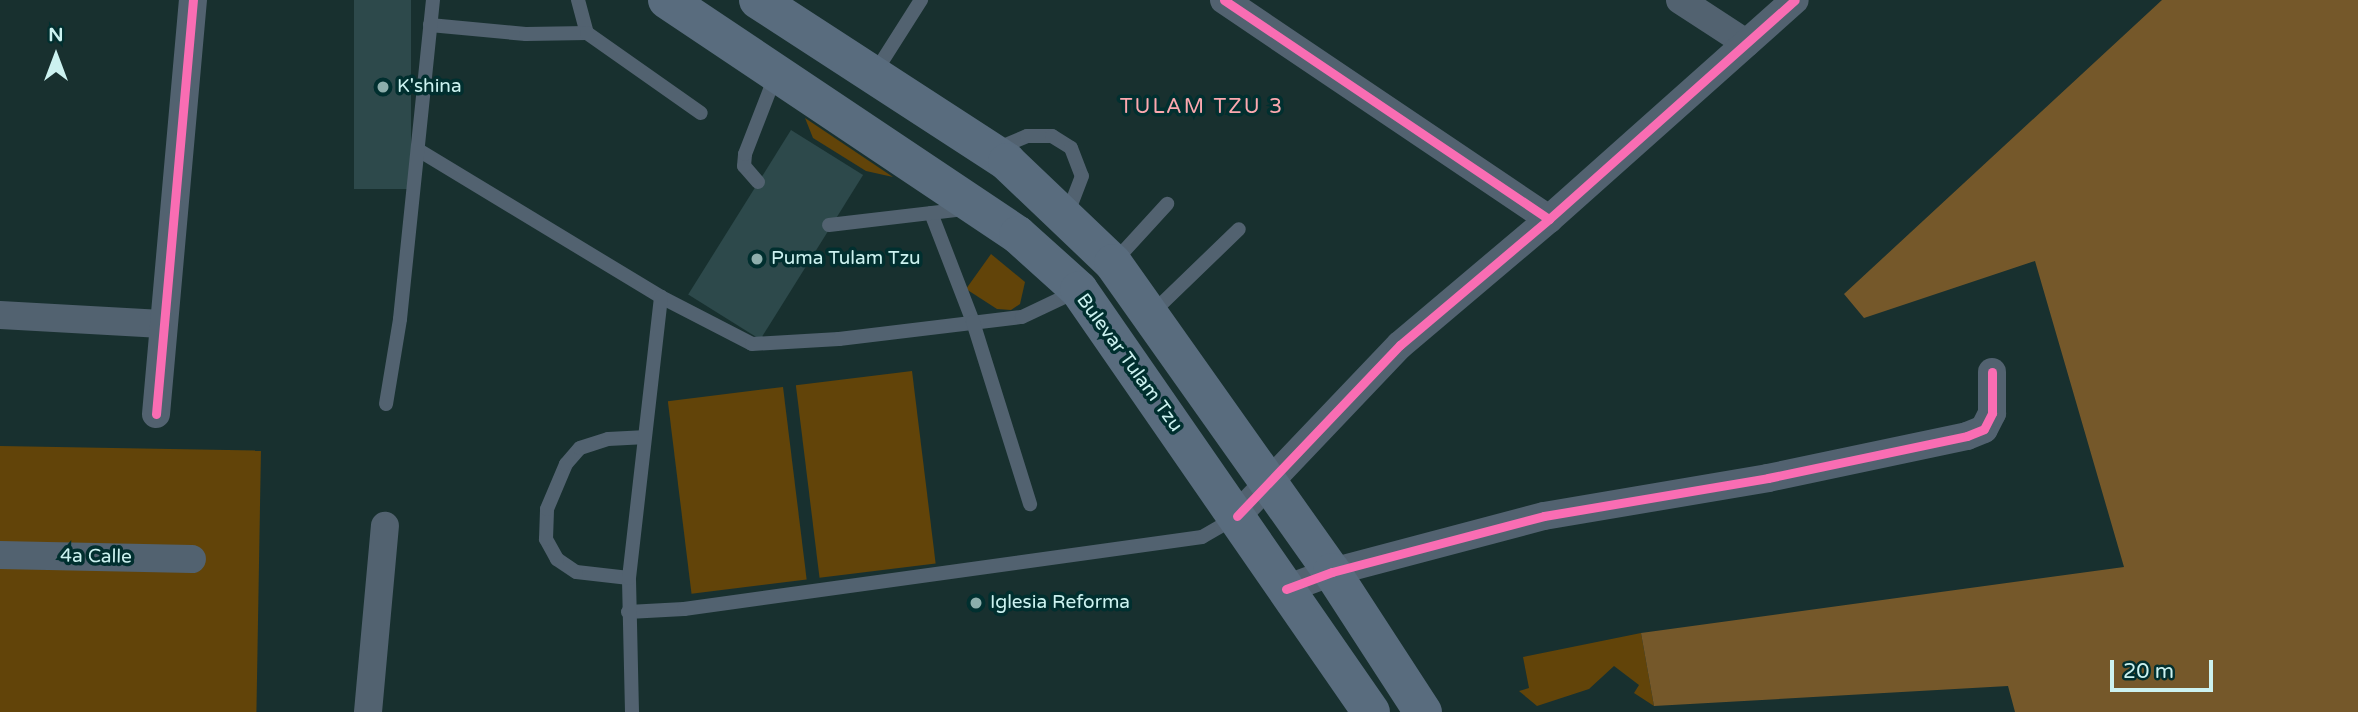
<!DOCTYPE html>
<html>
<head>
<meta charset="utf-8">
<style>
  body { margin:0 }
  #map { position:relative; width:2358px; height:712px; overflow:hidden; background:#18302f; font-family:"Varela Round",sans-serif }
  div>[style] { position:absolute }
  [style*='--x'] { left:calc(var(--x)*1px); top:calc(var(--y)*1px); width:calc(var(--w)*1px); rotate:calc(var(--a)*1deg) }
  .green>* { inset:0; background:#624409; transform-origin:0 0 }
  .forest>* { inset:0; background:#75582a }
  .building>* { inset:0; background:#2d494b; transform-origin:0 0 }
  .lane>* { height:14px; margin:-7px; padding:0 7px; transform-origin:7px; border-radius:7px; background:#526270 }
  .street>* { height:28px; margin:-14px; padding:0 14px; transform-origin:14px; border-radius:14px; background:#526270 }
  .secondary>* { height:38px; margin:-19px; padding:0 19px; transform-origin:19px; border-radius:19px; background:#596c7e }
  .cycleway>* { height:9px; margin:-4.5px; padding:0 4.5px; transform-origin:4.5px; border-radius:4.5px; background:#f96db3 }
  .dots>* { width:19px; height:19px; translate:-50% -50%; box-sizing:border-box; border:4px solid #012f2f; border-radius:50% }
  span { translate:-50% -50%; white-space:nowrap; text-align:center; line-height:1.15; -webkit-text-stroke:7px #012f2f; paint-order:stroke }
  .poi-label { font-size:19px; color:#ccf2f0 }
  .left { translate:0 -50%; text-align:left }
  .street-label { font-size:19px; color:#ccf2f0 }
  .neighbourhood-label { font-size:21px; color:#fca8af; letter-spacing:2px }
  .north { position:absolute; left:21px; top:21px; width:70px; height:70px; -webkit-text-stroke:5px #012f2f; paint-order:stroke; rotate:0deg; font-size:19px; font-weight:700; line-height:28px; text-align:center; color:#ccf2f0 }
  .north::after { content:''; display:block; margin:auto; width:24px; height:32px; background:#ccf2f0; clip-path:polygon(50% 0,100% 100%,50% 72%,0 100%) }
  .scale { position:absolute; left:2110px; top:660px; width:103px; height:32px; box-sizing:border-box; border:4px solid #ccf2f0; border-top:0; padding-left:9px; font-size:21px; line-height:24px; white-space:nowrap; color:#ccf2f0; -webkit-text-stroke:5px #012f2f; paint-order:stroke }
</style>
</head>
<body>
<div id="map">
  <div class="green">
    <i style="clip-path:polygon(805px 118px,893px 177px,866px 171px,813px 138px)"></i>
    <i style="clip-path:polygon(991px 254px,1025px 282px,1020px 304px,1011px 310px,997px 309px,966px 289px)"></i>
    <i style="left:912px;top:371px;width:194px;height:117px;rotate:83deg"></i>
    <i style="left:783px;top:387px;width:194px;height:116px;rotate:83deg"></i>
    <i style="left:0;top:446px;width:261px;height:266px;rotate:1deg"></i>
    <i style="clip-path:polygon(1641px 633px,1654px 706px,1634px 693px,1639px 685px,1614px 666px,1589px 689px,1537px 706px,1519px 691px,1529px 688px,1523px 657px)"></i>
  </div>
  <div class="forest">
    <i style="clip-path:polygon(2162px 0,2358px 0,2358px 712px,2015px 712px,2008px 686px,1654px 706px,1641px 633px,2124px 567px,2035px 261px,1864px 318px,1844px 294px)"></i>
  </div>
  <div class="building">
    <i style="left:354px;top:0;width:57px;height:189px"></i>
    <i style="left:791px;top:130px;width:85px;height:194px;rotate:32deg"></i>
  </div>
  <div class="lane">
    <i style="--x:578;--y:0;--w:34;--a:75"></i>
    <i style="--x:430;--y:25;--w:96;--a:5.4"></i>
    <i style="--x:526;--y:34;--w:61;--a:-0.9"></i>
    <i style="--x:587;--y:33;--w:139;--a:35.1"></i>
    <i style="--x:874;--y:74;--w:88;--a:-57.6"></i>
    <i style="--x:994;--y:150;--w:36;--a:-23"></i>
    <i style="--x:1027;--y:136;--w:25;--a:0"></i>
    <i style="--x:1052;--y:136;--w:22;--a:32"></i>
    <i style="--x:1071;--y:148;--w:30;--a:69"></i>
    <i style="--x:1082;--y:176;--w:42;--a:111"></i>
    <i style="--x:420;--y:151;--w:282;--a:31.2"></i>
    <i style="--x:661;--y:297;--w:102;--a:27.3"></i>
    <i style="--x:752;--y:344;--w:87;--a:-3.3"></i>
    <i style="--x:839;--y:339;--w:184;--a:-6.9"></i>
    <i style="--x:1022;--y:317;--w:61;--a:-25.3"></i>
    <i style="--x:758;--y:182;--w:21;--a:-131"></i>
    <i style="--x:744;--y:166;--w:12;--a:-85"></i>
    <i style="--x:745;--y:154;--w:86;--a:-68.8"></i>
    <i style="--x:931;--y:213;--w:117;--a:68.9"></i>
    <i style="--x:973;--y:322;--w:191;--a:72.6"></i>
    <i style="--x:829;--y:225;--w:138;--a:-6.7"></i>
    <i style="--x:1114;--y:262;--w:79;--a:-47.6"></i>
    <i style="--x:1151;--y:314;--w:122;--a:-44"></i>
    <i style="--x:386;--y:404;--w:86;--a:-80.6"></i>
    <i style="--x:400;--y:319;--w:321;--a:-84.1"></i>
    <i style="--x:629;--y:578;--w:53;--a:-173.5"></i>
    <i style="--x:576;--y:572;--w:23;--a:-146"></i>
    <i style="--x:557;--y:559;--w:23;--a:-119"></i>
    <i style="--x:546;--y:539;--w:30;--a:-88"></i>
    <i style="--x:547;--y:509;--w:49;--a:-67.1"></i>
    <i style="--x:566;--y:464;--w:21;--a:-49"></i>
    <i style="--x:580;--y:448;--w:29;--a:-18"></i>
    <i style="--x:608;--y:439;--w:34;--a:-3"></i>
    <i style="--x:628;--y:612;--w:56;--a:-3.1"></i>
    <i style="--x:684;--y:609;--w:523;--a:-7.91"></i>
    <i style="--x:1202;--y:537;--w:39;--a:-30"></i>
    <i style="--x:632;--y:712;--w:134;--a:-91.3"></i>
    <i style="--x:629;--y:578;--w:283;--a:-83.5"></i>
  </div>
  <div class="street">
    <i style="--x:1224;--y:0;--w:392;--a:34"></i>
    <i style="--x:1680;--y:0;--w:79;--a:33.1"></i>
    <i style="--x:0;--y:315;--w:162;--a:3.2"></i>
    <i style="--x:156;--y:414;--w:416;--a:-84.9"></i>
    <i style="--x:1237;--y:516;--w:236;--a:-46.4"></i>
    <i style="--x:1400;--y:345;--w:195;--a:-40.2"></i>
    <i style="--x:1549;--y:219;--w:329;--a:-41.7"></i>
    <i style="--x:0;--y:555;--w:192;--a:1.2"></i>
    <i style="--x:1286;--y:589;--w:49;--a:-20.3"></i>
    <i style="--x:1332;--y:572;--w:219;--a:-14.8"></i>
    <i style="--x:1544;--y:516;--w:227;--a:-9.6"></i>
    <i style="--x:1768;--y:478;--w:203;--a:-11.9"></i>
    <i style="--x:1967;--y:436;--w:18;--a:-22"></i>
    <i style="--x:1984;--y:429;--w:18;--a:-63"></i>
    <i style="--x:1992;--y:413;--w:41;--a:-90"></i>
    <i style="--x:368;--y:712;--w:187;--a:-84.8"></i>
  </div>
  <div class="secondary">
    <i style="--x:667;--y:0;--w:422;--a:33.8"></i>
    <i style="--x:1018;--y:235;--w:82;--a:42"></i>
    <i style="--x:1079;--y:290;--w:513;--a:55.32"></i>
    <i style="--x:758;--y:0;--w:297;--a:33"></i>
    <i style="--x:1007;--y:162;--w:146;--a:43.6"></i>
    <i style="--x:1113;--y:263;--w:379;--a:54.7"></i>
    <i style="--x:1332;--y:572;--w:167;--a:57"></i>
  </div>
  <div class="cycleway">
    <i style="--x:1224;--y:0;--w:392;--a:34"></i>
    <i style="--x:156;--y:414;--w:416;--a:-84.9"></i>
    <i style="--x:1237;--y:516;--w:236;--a:-46.4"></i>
    <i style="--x:1400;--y:345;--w:195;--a:-40.2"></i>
    <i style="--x:1549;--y:219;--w:329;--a:-41.7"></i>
    <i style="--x:1286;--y:589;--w:49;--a:-20.3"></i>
    <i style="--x:1332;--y:572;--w:219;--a:-14.8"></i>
    <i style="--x:1544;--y:516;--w:227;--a:-9.6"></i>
    <i style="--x:1768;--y:478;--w:203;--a:-11.9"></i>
    <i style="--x:1967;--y:436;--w:18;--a:-22"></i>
    <i style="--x:1984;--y:429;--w:18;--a:-63"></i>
    <i style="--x:1992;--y:413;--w:41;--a:-90"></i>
  </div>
  <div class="dots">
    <i style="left:383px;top:87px;background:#8daeac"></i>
    <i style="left:757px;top:259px;background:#8daeac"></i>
    <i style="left:976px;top:603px;background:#8daeac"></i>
  </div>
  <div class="poi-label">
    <span class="left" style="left:397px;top:87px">K'shina</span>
    <span class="left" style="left:771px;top:259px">Puma Tulam Tzu</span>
    <span class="left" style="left:990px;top:603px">Iglesia Reforma</span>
  </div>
  <div class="street-label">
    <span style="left:1129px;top:363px;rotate:54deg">Bulevar Tulam Tzu</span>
    <span style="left:96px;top:557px;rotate:1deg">4a Calle</span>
  </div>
  <div class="neighbourhood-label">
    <span style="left:1202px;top:107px">TULAM TZU 3</span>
  </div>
  <div class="north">N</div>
  <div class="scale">20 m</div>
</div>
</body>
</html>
